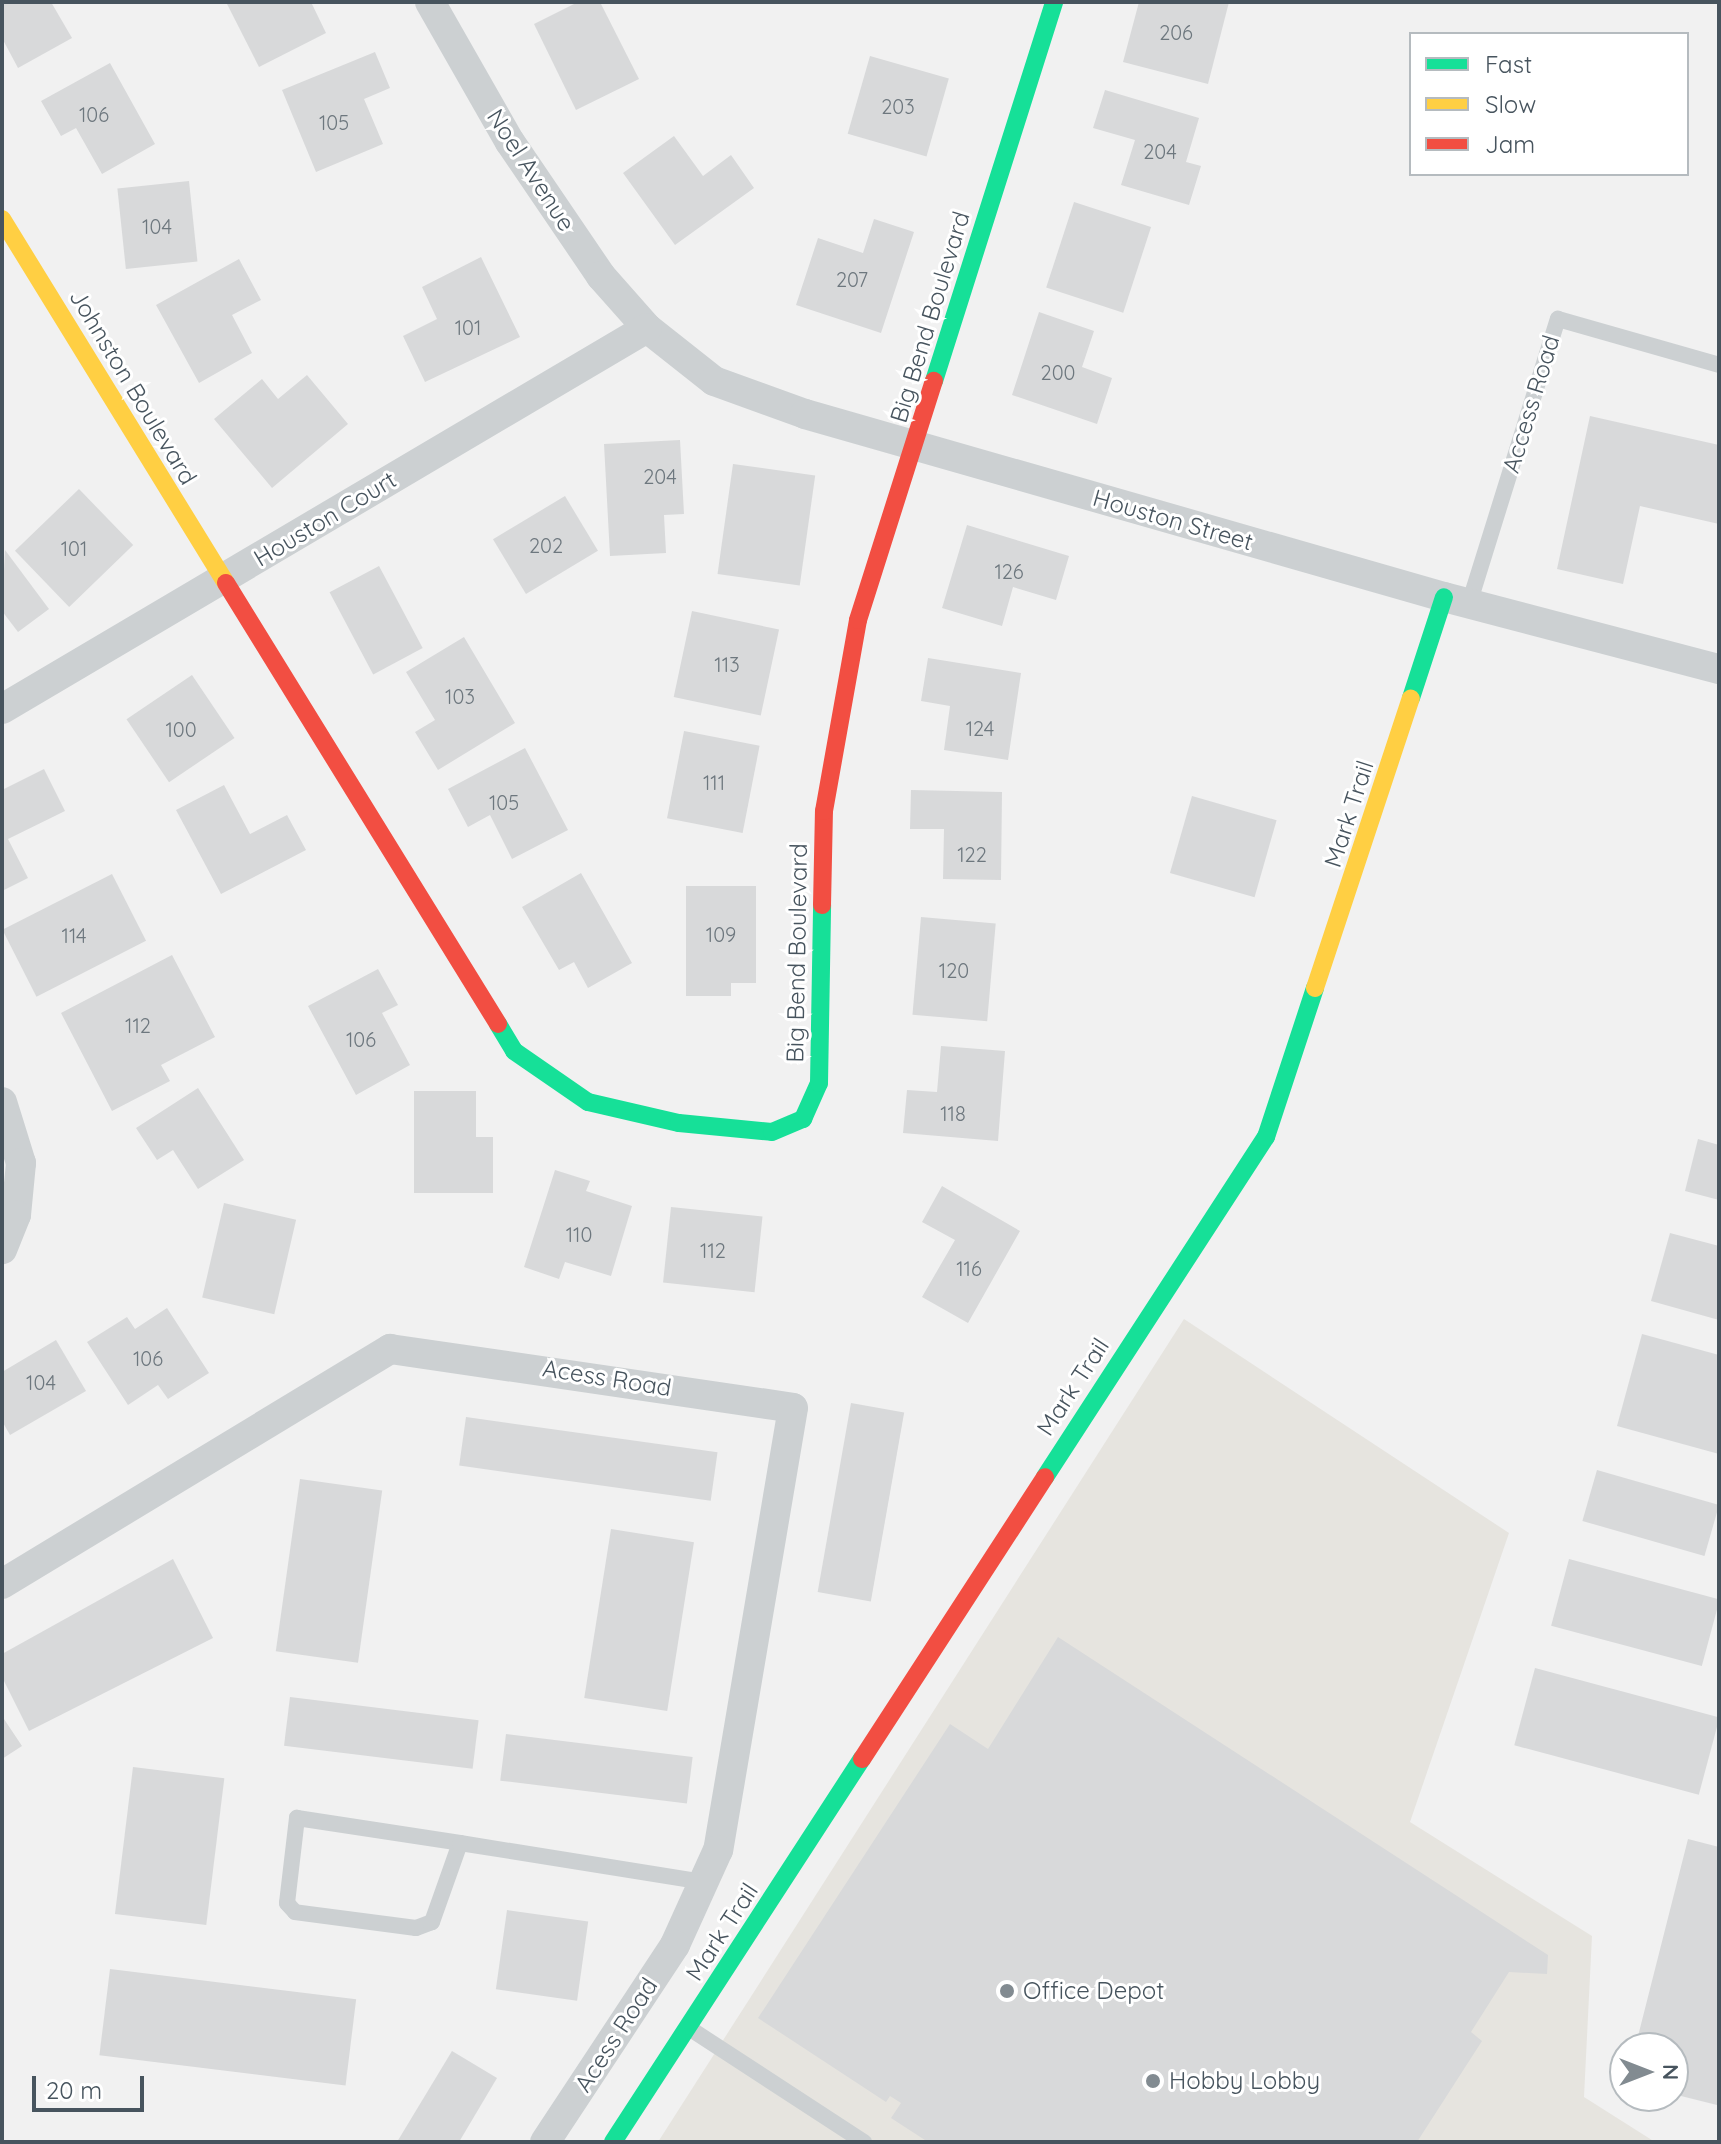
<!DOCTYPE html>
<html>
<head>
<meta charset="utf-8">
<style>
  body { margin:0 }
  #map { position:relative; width:1721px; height:2144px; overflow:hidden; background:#f1f1f1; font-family:Quicksand,sans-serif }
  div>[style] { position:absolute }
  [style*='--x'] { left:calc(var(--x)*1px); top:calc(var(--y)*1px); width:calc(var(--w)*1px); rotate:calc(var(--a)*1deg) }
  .commercial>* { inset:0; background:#e6e4df }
  .building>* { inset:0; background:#d8d9da; transform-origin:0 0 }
  .lane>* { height:16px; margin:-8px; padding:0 8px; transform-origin:8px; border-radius:8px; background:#ccd0d2 }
  .street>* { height:30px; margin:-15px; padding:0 15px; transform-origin:15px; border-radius:15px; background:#ccd0d2 }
  .fast>* { height:18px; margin:-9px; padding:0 9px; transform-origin:9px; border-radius:9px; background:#16e098 }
  .slow>* { height:18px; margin:-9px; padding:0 9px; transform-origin:9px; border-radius:9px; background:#ffcf43 }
  .jam>* { height:18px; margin:-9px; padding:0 9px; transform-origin:9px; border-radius:9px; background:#f24e42 }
  .dots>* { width:22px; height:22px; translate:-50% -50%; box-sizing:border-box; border:4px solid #fff; border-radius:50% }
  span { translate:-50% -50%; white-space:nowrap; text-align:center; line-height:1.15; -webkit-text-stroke:6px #fff; paint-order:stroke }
  .number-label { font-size:20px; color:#6d777e }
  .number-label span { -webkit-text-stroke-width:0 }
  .street-label { font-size:24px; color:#47545e }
  .poi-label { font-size:24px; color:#47545e }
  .left { translate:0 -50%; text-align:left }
  .frame { position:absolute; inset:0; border:4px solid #47545e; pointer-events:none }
  .legend { position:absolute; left:1409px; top:32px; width:280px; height:144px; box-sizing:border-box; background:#fff; border:2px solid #b5bbbf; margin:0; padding:10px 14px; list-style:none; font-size:24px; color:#47545e }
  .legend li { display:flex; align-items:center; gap:16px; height:40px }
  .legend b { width:40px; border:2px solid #b5bbbf }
  .north { position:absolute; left:1609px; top:2032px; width:80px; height:80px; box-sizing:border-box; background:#fff; border:2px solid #b5bbbf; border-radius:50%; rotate:90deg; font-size:22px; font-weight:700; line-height:32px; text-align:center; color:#47545e }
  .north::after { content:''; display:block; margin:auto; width:28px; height:36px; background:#828b91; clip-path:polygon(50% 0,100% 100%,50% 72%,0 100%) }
  .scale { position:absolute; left:32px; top:2076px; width:112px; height:36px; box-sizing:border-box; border:4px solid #47545e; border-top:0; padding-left:10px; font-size:24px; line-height:28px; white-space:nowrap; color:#47545e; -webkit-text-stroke:6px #fff; paint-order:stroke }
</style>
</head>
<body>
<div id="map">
  <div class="commercial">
    <i style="clip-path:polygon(1184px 1319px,1509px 1533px,1410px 1822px,1592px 1936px,1584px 2097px,1655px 2142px,658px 2142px)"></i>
  </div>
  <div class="building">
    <i style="clip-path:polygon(2px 2px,51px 2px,72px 38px,18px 68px,2px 38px)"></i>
    <i style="clip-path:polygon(226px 2px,311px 2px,326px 33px,259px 67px)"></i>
    <i style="clip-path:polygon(578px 2px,600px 2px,639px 79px,576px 110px,534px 24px)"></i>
    <i style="clip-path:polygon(1139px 2px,1229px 2px,1208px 84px,1123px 62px)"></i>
    <i style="clip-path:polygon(375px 52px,390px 88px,364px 99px,383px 144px,316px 172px,282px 90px)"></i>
    <i style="left:870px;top:56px;width:82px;height:81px;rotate:16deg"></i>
    <i style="clip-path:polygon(110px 63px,155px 144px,102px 174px,76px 128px,61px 136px,41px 101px)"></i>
    <i style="clip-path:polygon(1105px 90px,1199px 118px,1186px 162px,1201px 166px,1189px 205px,1121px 185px,1135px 140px,1093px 128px)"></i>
    <i style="clip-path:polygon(674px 136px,703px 176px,731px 155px,754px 188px,675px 245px,623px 173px)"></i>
    <i style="left:189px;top:181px;width:81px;height:72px;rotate:84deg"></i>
    <i style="left:1074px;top:202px;width:81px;height:90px;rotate:18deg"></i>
    <i style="clip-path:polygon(874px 219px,914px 232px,881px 333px,796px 305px,818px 238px,863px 253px)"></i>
    <i style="clip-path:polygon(481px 257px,520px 337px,425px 382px,403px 336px,437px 319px,422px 287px)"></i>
    <i style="clip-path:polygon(239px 259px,261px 300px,232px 315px,252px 353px,199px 383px,156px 305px)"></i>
    <i style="clip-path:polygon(1039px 312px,1094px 331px,1082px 367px,1112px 378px,1097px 424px,1012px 395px)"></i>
    <i style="clip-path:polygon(307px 375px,348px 424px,272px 488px,214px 419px,262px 379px,278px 399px)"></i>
    <i style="clip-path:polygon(1590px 416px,1719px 445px,1719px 524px,1640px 506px,1623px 584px,1557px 569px)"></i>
    <i style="clip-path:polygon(680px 440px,684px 514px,664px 515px,666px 553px,610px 556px,604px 444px)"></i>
    <i style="left:733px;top:464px;width:83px;height:111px;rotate:8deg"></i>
    <i style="left:79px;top:489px;width:78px;height:89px;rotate:46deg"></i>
    <i style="left:565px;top:496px;width:64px;height:84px;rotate:59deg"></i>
    <i style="clip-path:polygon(967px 525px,1069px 556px,1056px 600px,1013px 587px,1002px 626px,942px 608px)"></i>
    <i style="clip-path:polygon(5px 550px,49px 609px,18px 632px,2px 611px)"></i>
    <i style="left:379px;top:566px;width:93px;height:56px;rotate:62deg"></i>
    <i style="left:692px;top:611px;width:89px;height:88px;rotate:12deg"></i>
    <i style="clip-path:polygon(464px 637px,515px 723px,438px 770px,415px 732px,435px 720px,406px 672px)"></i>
    <i style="clip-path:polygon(928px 658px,1021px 673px,1008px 760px,944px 750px,950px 706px,921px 701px)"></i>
    <i style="left:192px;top:675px;width:76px;height:79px;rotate:56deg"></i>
    <i style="left:684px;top:731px;width:77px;height:89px;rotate:11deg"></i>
    <i style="clip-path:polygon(525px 748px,568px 830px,512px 859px,490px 815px,468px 827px,448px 789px)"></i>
    <i style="clip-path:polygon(44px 769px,65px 811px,8px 839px,28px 878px,2px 891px,2px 790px)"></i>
    <i style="clip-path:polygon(224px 785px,250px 834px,287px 815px,306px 850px,221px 894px,176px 810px)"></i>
    <i style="clip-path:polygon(911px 790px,1002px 792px,1001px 880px,943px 879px,944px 829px,910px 829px)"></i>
    <i style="left:1192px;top:796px;width:88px;height:80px;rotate:16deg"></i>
    <i style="clip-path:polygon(581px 873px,632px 963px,588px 988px,574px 962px,559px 970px,522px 907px)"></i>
    <i style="left:112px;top:874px;width:75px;height:123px;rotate:63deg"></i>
    <i style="clip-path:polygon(686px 886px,756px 886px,756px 983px,731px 983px,731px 996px,686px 996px)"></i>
    <i style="left:921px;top:917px;width:75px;height:98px;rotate:5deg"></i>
    <i style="clip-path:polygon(172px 955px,215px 1037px,161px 1065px,170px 1081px,112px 1111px,61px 1013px)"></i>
    <i style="clip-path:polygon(378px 969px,398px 1005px,382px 1013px,410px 1065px,356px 1095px,308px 1006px)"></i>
    <i style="clip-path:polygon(941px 1046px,1005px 1051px,998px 1141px,903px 1133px,907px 1090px,937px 1092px)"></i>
    <i style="clip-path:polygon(198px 1088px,244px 1160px,198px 1189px,173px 1150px,157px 1160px,136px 1128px)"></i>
    <i style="clip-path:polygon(414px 1091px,476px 1091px,476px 1137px,493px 1137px,493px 1193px,414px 1193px)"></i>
    <i style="clip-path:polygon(1698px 1139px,1719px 1145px,1719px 1200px,1685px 1191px)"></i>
    <i style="clip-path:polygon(555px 1170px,590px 1181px,586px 1191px,632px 1206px,611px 1276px,565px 1262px,559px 1279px,524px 1267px)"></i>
    <i style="clip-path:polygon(942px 1186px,1020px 1231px,968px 1323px,922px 1297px,955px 1240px,922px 1222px)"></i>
    <i style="left:224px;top:1203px;width:74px;height:97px;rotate:13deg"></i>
    <i style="left:671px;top:1207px;width:92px;height:76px;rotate:6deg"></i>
    <i style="clip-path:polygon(1670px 1233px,1719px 1246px,1719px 1320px,1651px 1301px)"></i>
    <i style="clip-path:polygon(167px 1308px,209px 1373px,168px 1399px,158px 1385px,128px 1405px,87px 1342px,127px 1317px,135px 1329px)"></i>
    <i style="clip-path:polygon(1642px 1334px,1719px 1355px,1719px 1454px,1617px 1426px)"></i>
    <i style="clip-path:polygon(56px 1340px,86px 1391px,10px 1435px,2px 1421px,2px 1372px)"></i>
    <i style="left:851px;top:1403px;width:54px;height:192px;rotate:10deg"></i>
    <i style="left:466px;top:1417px;width:254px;height:49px;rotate:8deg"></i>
    <i style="left:1597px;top:1470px;width:127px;height:53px;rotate:16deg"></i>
    <i style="left:300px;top:1479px;width:83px;height:174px;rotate:8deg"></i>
    <i style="left:611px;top:1529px;width:84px;height:171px;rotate:9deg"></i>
    <i style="clip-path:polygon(173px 1559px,213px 1638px,29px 1731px,2px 1677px,2px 1654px)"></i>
    <i style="left:1569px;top:1559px;width:156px;height:69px;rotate:15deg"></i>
    <i style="clip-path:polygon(1058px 1637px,1548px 1955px,1547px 1974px,1509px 1972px,1471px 2032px,1482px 2041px,1417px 2142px,928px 2142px,891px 2118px,901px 2103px,890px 2096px,886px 2102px,758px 2018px,950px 1724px,988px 1749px)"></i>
    <i style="left:1535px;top:1668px;width:191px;height:80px;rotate:15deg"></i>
    <i style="left:290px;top:1697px;width:190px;height:49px;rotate:7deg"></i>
    <i style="clip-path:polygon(2px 1716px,22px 1746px,2px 1759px)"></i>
    <i style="left:506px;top:1734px;width:188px;height:47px;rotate:7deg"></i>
    <i style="left:133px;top:1767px;width:92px;height:148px;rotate:7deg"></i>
    <i style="clip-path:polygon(1688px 1839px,1719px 1847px,1717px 2105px,1673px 2094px,1673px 2048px,1635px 2048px)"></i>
    <i style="left:507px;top:1910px;width:82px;height:80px;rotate:8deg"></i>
    <i style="left:110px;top:1969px;width:248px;height:87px;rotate:7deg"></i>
    <i style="clip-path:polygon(452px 2051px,497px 2078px,459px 2142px,397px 2142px)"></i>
  </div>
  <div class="lane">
    <i style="--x:1469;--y:604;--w:299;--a:-72.7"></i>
    <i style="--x:1558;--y:319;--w:167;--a:15.9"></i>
    <i style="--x:460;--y:1843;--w:84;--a:109.5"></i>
    <i style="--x:432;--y:1922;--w:17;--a:159"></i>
    <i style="--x:416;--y:1928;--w:122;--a:-172.5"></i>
    <i style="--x:295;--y:1912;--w:12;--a:-132"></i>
    <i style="--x:287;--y:1903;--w:86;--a:-83.3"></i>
    <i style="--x:297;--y:1818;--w:165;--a:8.7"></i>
    <i style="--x:460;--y:1843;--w:246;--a:9.1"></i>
    <i style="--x:689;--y:2028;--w:209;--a:33.1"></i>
  </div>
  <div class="street">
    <i style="--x:430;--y:2;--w:161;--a:60.3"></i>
    <i style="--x:510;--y:142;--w:162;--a:55.8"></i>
    <i style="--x:601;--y:276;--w:69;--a:48.5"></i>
    <i style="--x:647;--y:328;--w:85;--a:38.3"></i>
    <i style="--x:714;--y:381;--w:97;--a:19.9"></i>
    <i style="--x:805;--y:414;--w:665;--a:15.98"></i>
    <i style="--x:1444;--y:597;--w:284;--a:14.7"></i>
    <i style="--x:2;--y:709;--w:749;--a:-30.57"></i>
    <i style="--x:2;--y:1102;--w:64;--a:72.7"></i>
    <i style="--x:21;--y:1163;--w:52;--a:95.5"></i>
    <i style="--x:16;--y:1215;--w:37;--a:112"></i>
    <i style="--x:2;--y:1584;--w:454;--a:-31.2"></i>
    <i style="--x:390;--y:1349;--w:407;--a:8.3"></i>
    <i style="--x:793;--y:1408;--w:448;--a:99.6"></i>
    <i style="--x:718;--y:1850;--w:104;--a:114.4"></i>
    <i style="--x:675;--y:1945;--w:236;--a:123.4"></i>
  </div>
  <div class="fast">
    <i style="--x:934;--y:381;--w:398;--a:-72.4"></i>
    <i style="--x:1411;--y:698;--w:106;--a:-71.9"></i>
    <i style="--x:498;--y:1024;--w:31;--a:59"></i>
    <i style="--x:514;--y:1051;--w:90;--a:34.6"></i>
    <i style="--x:588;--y:1102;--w:93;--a:13"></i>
    <i style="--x:679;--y:1123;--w:93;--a:5.5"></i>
    <i style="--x:772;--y:1132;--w:34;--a:-23"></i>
    <i style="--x:803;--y:1119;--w:39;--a:-66"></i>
    <i style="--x:819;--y:1083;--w:178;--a:-89"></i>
    <i style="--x:1045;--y:1477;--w:406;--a:-57"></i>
    <i style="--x:1266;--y:1137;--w:157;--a:-71.8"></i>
    <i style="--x:613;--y:2142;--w:457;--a:-57"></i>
  </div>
  <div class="slow">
    <i style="--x:2;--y:219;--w:427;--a:58.4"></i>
    <i style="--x:1315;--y:988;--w:305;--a:-71.7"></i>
  </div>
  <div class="jam">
    <i style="--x:226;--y:583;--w:518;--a:58.33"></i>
    <i style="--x:822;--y:905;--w:94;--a:-88.8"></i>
    <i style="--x:824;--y:811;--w:194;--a:-79.9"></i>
    <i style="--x:858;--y:620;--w:251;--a:-72.4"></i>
    <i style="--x:862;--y:1759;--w:336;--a:-57"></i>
  </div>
  <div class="dots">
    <i style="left:1007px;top:1991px;background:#828b91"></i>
    <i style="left:1153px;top:2081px;background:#828b91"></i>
  </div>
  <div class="number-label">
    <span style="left:1176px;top:32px">206</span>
    <span style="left:898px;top:106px">203</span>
    <span style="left:94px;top:114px">106</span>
    <span style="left:334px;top:122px">105</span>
    <span style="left:1160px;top:151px">204</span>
    <span style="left:157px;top:226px">104</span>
    <span style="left:852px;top:279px">207</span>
    <span style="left:468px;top:327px">101</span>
    <span style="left:1058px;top:372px">200</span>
    <span style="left:660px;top:476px">204</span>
    <span style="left:546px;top:545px">202</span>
    <span style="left:74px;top:548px">101</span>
    <span style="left:1009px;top:571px">126</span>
    <span style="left:727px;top:664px">113</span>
    <span style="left:460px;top:696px">103</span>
    <span style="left:980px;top:728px">124</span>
    <span style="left:181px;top:729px">100</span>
    <span style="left:714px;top:782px">111</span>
    <span style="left:504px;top:802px">105</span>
    <span style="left:972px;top:854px">122</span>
    <span style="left:721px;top:934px">109</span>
    <span style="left:74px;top:935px">114</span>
    <span style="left:954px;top:970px">120</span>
    <span style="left:138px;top:1025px">112</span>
    <span style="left:361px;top:1039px">106</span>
    <span style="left:953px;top:1113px">118</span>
    <span style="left:579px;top:1234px">110</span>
    <span style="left:713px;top:1250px">112</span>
    <span style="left:969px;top:1268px">116</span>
    <span style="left:148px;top:1358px">106</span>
    <span style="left:41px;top:1382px">104</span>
  </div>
  <div class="street-label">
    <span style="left:531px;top:170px;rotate:57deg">Noel Avenue</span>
    <span style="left:930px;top:317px;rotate:-73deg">Big Bend Boulevard</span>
    <span style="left:133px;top:387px;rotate:59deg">Johnston Boulevard</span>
    <span style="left:1531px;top:404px;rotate:-73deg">Access Road</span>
    <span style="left:325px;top:519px;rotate:-31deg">Houston Court</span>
    <span style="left:1173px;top:520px;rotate:16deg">Houston Street</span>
    <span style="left:1349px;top:814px;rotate:-72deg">Mark Trail</span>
    <span style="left:797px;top:953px;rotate:-89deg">Big Bend Boulevard</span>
    <span style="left:607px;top:1378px;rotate:9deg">Acess Road</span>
    <span style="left:1073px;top:1387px;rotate:-57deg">Mark Trail</span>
    <span style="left:722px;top:1932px;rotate:-57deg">Mark Trail</span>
    <span style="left:616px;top:2035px;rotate:-57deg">Acess Road</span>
  </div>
  <div class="poi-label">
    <span class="left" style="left:1023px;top:1991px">Office Depot</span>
    <span class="left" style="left:1169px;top:2081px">Hobby Lobby</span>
  </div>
  <div class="frame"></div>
  <ul class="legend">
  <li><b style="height:10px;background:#16e098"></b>Fast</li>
  <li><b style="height:10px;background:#ffcf43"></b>Slow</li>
  <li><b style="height:10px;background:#f24e42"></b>Jam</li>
  </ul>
  <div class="north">N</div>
  <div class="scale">20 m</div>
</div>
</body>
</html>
